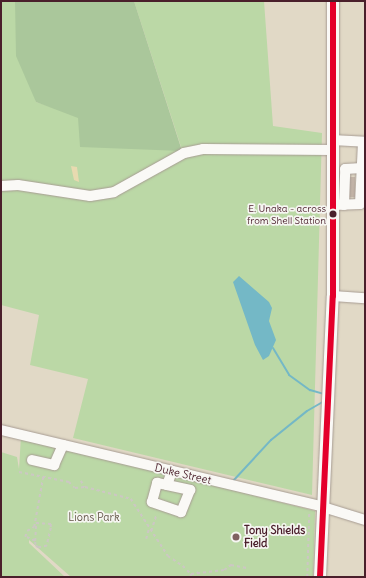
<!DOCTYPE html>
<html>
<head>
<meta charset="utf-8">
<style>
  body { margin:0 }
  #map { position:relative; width:366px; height:578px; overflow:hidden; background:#e1d9c6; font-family:Delius,sans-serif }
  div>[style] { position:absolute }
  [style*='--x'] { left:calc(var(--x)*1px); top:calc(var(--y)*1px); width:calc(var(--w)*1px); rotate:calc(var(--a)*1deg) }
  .green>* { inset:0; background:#bbd8a6 }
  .forest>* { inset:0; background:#aac79b }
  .sand>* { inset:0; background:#e8dab0 }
  .water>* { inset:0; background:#74b8c6 }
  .stream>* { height:2px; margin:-1px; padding:0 1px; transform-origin:1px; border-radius:1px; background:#74b8c6 }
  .minor-tunnel>* { height:10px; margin-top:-5px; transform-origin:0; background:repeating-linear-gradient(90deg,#c3b4a7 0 10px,transparent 0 15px) }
  .path>* { height:1.5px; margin-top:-0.75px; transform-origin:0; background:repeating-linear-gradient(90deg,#ccc7c3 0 3px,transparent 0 6px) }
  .roads { filter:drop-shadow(0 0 1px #a79c93) drop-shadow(0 0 1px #a79c93) }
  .minor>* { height:10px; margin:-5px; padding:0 5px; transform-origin:5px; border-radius:5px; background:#faf9f6 }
  .major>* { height:12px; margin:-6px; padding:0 6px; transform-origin:6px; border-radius:6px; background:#faf9f6 }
  .bus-1>* { height:6px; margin:-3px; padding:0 3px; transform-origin:3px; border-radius:3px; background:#e4002b }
  .dots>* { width:11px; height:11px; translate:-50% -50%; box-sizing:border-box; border:2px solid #f6f6f2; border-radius:50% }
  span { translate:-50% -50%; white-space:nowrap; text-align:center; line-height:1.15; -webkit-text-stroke:3.5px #f6f6f2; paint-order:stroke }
  .bus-label { font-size:10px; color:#4a1f2b }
  .right { translate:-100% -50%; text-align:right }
  .street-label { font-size:11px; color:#4a1f2b }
  .park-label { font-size:11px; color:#635648 }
  .poi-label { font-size:11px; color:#4a1f2b; font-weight:700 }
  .left { translate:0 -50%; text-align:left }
  .frame { position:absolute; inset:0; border:2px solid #4a1f2b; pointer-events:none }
</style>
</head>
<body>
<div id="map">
  <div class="green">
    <i style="clip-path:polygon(1px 1px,16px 1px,36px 102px,182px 150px,134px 1px,264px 1px,273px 126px,322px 133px,312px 495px,73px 438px,88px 379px,30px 365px,39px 315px,1px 305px)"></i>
    <i style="clip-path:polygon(21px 436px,315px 511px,313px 577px,71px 577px,29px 540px,29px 543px,65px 577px,1px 577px,1px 452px,17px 457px,19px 469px)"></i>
  </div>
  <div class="forest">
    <i style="clip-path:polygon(15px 1px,134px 1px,182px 151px,80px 147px,78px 118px,36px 102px,16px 56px)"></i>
  </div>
  <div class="sand">
    <i style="clip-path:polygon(71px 166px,77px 167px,79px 182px,74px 180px)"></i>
  </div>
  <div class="water">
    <i style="clip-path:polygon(239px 276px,269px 302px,272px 308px,269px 321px,276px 340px,269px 356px,263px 360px,255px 345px,233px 282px)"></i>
  </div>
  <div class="stream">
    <i style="--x:273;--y:348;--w:31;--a:59"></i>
    <i style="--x:289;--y:375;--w:26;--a:36"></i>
    <i style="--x:310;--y:390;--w:15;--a:16"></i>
    <i style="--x:233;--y:481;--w:56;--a:-47.2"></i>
    <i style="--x:271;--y:440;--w:46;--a:-38.9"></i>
    <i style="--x:307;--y:411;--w:20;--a:-30"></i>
  </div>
  <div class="minor-tunnel">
    <i style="--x:348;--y:182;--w:7;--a:0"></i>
    <i style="--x:347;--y:192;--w:8;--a:0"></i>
  </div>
  <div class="path">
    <i style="--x:19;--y:472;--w:51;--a:11.3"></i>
    <i style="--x:69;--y:482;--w:8;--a:45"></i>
    <i style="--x:75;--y:488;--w:10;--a:-6"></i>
    <i style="--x:85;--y:487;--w:48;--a:14.6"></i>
    <i style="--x:131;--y:499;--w:68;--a:57"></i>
    <i style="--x:168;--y:556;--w:18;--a:34"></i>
    <i style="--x:183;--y:566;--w:11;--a:45"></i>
    <i style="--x:191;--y:574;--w:3;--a:90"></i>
    <i style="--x:81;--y:481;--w:7;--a:56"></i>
    <i style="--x:151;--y:531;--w:16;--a:-72"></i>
    <i style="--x:146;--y:539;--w:11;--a:-75"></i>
    <i style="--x:35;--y:541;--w:18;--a:-87"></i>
    <i style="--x:36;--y:523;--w:15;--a:4"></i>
    <i style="--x:51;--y:524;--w:4;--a:90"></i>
    <i style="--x:51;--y:528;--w:18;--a:103"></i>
    <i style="--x:47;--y:546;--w:9;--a:167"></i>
    <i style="--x:38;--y:548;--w:4;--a:-135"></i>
    <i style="--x:35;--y:545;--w:4;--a:-90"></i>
    <i style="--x:35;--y:541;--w:11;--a:-158"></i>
    <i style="--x:25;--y:537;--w:6;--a:-72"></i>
    <i style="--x:27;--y:531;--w:8;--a:-30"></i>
    <i style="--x:34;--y:527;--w:51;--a:-79.8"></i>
    <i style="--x:197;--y:572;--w:7;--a:45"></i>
    <i style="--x:191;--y:574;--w:33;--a:-7"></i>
    <i style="--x:224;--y:570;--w:9;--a:-36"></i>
    <i style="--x:231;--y:565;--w:16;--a:11"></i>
    <i style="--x:307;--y:577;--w:64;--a:-88.2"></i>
  </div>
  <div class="roads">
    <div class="minor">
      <i style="--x:332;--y:140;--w:33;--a:3"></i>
      <i style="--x:1;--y:186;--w:17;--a:-3"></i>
      <i style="--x:18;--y:185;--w:73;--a:8.7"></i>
      <i style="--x:90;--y:196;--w:24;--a:-9"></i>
      <i style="--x:114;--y:192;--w:80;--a:-29.1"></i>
      <i style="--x:184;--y:153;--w:19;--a:-12"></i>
      <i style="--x:203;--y:149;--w:129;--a:0.4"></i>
      <i style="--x:334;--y:205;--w:26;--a:-2"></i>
      <i style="--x:360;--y:204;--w:62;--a:-87.2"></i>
      <i style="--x:344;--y:205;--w:36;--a:-88"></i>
      <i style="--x:345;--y:169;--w:17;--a:-3"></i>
      <i style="--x:333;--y:296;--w:32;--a:4"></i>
      <i style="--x:1;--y:430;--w:331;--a:13.4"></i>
      <i style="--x:323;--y:507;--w:44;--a:17.2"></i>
      <i style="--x:32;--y:460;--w:23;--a:13"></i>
      <i style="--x:54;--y:465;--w:22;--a:-66"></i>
      <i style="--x:167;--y:485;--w:24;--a:12"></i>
      <i style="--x:190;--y:490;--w:24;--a:112"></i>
      <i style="--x:181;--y:512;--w:31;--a:-161"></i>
      <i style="--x:152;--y:502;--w:20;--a:-75"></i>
      <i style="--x:157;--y:483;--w:10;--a:11"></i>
      <i style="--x:167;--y:485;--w:15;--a:-70"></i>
    </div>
    <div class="major">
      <i style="--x:320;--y:577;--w:281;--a:-87.4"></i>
      <i style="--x:333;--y:296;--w:295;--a:-90"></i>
    </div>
  </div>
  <div class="bus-1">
    <i style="--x:320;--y:577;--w:281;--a:-87.4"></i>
    <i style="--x:333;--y:296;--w:295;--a:-90"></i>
  </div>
  <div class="dots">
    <i style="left:333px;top:214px;background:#4a1f2b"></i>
    <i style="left:236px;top:537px;background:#7f6061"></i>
  </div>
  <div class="bus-label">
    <span class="right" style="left:326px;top:214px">E. Unaka - across<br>from Shell Station</span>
  </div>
  <div class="street-label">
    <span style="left:183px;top:474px;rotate:13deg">Duke Street</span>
  </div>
  <div class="park-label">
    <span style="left:94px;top:517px">Lions Park</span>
  </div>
  <div class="poi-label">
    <span class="left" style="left:244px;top:537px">Tony Shields<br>Field</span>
  </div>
  <div class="frame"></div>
</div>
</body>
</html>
